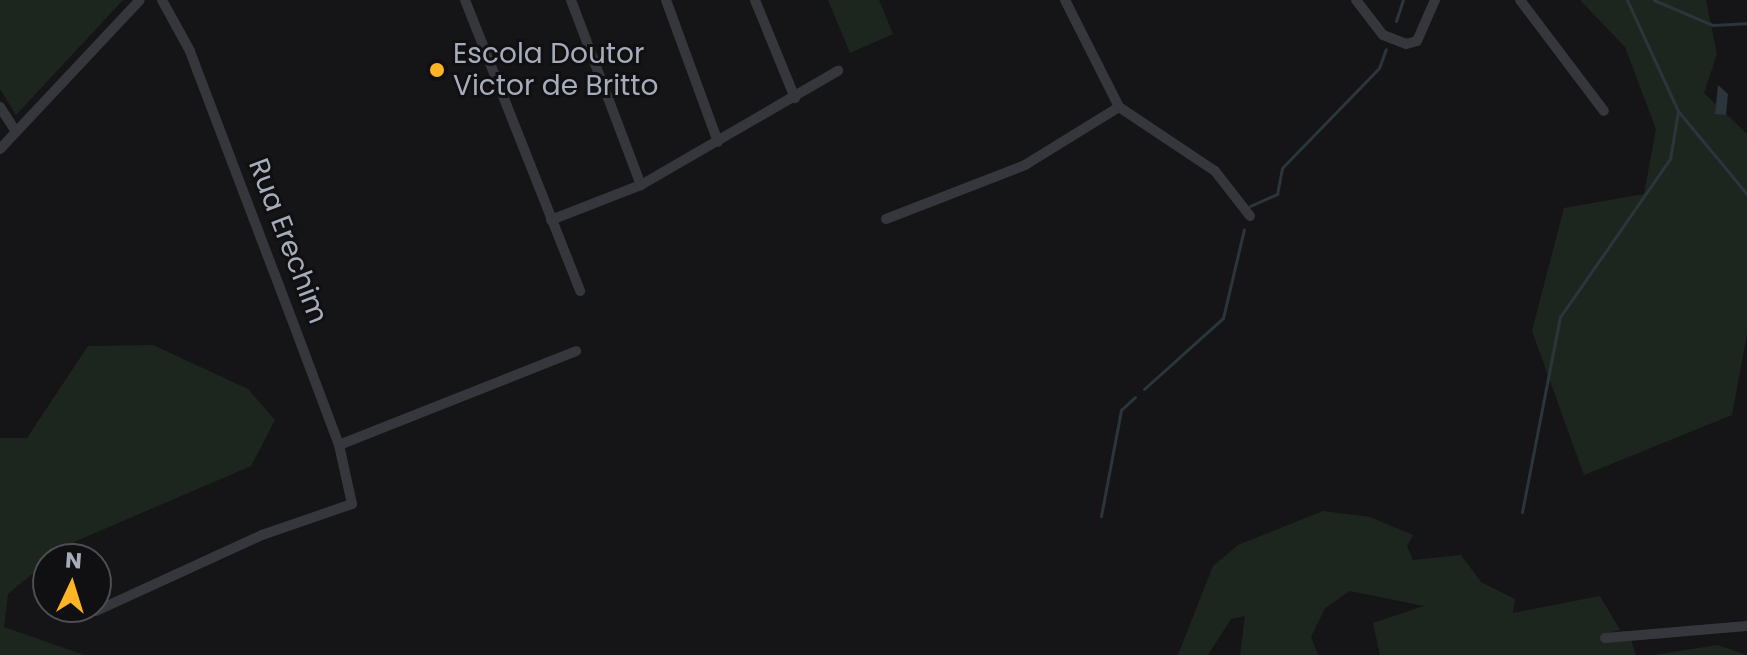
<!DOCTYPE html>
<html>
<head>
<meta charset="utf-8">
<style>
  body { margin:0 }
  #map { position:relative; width:1747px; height:655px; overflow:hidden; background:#151517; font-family:Poppins,sans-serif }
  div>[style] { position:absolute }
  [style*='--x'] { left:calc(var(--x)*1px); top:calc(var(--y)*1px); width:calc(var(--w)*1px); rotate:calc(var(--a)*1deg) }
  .green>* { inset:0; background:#1d261e }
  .water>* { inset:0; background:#2a353c }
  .stream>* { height:3px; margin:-1.5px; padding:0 1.5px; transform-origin:1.5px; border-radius:1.5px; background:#2a353c }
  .minor>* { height:10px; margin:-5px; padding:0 5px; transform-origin:5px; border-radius:5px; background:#36373d }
  .dots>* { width:22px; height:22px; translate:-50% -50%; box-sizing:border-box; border:4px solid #101012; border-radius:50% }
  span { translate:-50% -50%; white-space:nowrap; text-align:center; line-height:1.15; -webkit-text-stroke:6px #101012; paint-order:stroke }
  .poi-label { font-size:28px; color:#a6acb9 }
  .left { translate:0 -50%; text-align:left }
  .street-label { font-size:28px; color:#a6acb9 }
  .north { position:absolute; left:32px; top:543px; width:80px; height:80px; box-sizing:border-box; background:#101012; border:2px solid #4c4e55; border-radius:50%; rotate:4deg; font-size:22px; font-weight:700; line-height:32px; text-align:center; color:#a6acb9 }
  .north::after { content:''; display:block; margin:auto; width:28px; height:36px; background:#ffb426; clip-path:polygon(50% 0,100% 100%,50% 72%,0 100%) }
</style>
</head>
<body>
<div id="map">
  <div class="green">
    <i style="clip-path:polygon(0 0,123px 0,16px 115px,0 89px)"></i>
    <i style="clip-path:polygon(828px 0,879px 0,893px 34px,850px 53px)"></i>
    <i style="clip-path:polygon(1580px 0,1706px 0,1717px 54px,1704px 93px,1747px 134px,1747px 334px,1732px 415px,1584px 475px,1532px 331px,1564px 208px,1644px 194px,1656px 129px,1625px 47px)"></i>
    <i style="clip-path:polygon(153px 345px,248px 389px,275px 420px,251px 466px,67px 545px,8px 594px,4px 627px,84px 655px,0 655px,0 438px,27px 438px,88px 346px)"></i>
    <i style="clip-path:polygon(1323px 511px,1370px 517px,1413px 535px,1407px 546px,1413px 560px,1461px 555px,1481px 582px,1515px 599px,1513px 613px,1600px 596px,1620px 630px,1604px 634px,1630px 637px,1636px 655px,1380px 655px,1373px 623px,1424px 606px,1350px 591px,1325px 608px,1311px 637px,1318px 655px,1240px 655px,1245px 616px,1231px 619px,1208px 655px,1178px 655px,1213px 566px,1238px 545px)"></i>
    <i style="clip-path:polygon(1718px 645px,1746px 655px,1653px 655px)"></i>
  </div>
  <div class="water">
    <i style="clip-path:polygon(1718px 85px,1728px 94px,1726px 115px,1715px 114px)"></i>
  </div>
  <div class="stream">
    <i style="--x:1627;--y:0;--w:122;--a:65.3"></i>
    <i style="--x:1678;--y:111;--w:108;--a:50.3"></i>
    <i style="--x:1654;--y:0;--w:64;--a:23"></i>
    <i style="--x:1713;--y:25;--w:34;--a:-3"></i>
    <i style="--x:1396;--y:21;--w:22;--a:-72"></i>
    <i style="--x:1250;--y:206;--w:30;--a:-24"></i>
    <i style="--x:1277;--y:194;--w:26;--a:-79"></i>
    <i style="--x:1282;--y:168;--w:139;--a:-45.9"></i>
    <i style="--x:1379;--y:68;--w:20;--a:-70"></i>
    <i style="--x:1144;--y:389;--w:106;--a:-41.9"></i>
    <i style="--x:1223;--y:318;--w:91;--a:-76.7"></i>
    <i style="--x:1522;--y:512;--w:199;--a:-79"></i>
    <i style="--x:1560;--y:317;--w:193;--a:-55.2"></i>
    <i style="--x:1670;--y:159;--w:49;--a:-80.5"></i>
    <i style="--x:1101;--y:516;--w:108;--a:-79.3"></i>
    <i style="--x:1121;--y:410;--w:19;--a:-43"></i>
  </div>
  <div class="minor">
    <i style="--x:465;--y:0;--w:313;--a:68.4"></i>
    <i style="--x:571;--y:0;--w:198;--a:69.3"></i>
    <i style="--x:666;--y:0;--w:151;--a:69.9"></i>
    <i style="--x:755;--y:0;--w:106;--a:67.8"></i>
    <i style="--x:1065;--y:0;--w:120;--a:63.2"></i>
    <i style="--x:1119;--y:107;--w:115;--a:33.7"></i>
    <i style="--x:1215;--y:171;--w:57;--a:52.1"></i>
    <i style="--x:1356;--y:0;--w:44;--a:52.4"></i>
    <i style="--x:1383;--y:35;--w:25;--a:21"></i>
    <i style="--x:1406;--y:44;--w:11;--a:-15"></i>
    <i style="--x:1417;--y:41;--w:45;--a:-66.3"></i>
    <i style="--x:1520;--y:0;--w:139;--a:52.9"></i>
    <i style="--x:0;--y:107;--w:27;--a:57"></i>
    <i style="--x:0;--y:149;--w:204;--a:-46.8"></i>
    <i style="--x:886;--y:219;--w:149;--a:-21.2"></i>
    <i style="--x:1025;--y:165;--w:110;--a:-31.7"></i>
    <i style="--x:551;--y:220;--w:97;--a:-21.3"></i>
    <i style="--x:641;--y:185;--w:228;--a:-30.1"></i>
    <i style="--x:339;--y:445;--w:255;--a:-21.6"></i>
    <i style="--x:96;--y:611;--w:183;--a:-24.6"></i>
    <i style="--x:262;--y:535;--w:95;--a:-19"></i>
    <i style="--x:352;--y:504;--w:60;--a:-102.4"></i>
    <i style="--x:339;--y:445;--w:142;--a:-110.6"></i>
    <i style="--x:289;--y:312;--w:279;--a:-110.8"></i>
    <i style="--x:190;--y:51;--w:58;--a:-118.8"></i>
    <i style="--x:1605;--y:638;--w:143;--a:-4.8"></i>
  </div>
  <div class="dots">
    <i style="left:437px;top:70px;background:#ffb426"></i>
  </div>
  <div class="poi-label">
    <span class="left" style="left:453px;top:70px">Escola Doutor<br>Victor de Britto</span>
  </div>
  <div class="street-label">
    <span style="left:288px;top:241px;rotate:69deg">Rua Erechim</span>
  </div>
  <div class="north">N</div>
</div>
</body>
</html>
